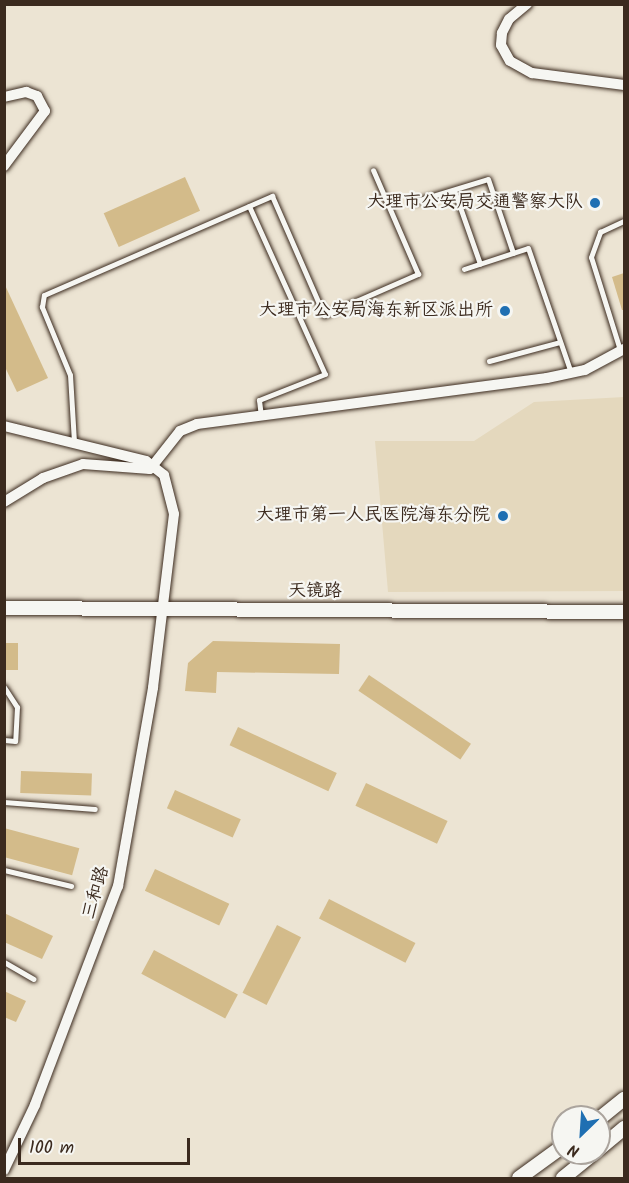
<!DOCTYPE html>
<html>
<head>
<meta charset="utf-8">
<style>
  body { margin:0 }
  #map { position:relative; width:629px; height:1183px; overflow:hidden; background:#ece4d3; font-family:Kalam,"LXGW WenKai TC",sans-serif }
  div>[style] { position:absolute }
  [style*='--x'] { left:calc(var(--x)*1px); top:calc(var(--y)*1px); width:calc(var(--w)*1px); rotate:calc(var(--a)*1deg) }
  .built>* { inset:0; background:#e4d8bd }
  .building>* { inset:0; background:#d3bb8a; transform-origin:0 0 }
  .roads { filter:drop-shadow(0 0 2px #3b2a1e) drop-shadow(0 0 2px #3b2a1e) }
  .service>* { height:5px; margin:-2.5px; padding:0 2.5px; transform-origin:2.5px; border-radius:2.5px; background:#f6f6f2 }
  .minor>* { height:10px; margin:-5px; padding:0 5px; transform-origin:5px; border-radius:5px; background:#f6f6f2 }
  .tertiary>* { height:14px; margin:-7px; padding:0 7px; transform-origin:7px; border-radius:7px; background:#f6f6f2 }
  .dots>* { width:16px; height:16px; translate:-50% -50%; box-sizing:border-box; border:3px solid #f6f6f2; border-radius:50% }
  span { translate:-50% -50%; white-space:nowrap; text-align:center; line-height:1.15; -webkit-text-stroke:4.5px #f6f6f2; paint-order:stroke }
  .poi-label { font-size:18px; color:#3b2a1e }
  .right { translate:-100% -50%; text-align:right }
  .street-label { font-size:18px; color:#3b2a1e }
  .frame { position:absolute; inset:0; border:6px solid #3b2a1e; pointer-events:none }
  .north { position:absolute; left:551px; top:1105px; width:60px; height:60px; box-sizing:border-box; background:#f6f6f2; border:2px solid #aba49d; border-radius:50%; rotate:205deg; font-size:16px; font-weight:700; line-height:24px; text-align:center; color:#3b2a1e }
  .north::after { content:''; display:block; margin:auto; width:21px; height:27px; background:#1f6fb2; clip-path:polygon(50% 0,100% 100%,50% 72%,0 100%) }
  .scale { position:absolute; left:18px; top:1138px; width:172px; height:27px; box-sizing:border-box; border:3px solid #3b2a1e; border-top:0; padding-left:8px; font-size:18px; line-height:21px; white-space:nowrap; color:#3b2a1e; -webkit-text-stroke:4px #f6f6f2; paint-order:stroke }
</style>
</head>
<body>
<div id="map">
  <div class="built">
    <i style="clip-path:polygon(624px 397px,624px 591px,388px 592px,375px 441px,474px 441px,534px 402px)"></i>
  </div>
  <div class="building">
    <i style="left:185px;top:177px;width:37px;height:89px;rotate:66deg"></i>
    <i style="clip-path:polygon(624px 273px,624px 310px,622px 310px,612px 277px)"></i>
    <i style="clip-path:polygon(4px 283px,48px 378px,17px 392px,4px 365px)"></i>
    <i style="clip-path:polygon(213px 641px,340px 644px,339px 674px,217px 672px,216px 693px,185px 691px,188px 663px)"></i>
    <i style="left:4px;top:643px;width:14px;height:27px"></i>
    <i style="left:369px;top:675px;width:123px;height:19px;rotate:34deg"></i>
    <i style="left:238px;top:727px;width:109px;height:20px;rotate:25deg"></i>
    <i style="left:21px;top:771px;width:71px;height:22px;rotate:2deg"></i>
    <i style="left:366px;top:783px;width:90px;height:25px;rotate:25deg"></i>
    <i style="left:175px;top:790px;width:72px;height:20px;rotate:24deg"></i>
    <i style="left:4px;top:828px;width:78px;height:28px;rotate:15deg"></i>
    <i style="left:155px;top:869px;width:82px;height:24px;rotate:25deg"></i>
    <i style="left:329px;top:899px;width:97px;height:22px;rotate:27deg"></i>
    <i style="clip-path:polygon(4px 913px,53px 936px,42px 959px,4px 942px)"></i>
    <i style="left:277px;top:925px;width:27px;height:76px;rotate:27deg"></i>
    <i style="left:154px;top:950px;width:95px;height:27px;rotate:28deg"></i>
    <i style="clip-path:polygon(4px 991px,26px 1001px,16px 1022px,4px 1017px)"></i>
  </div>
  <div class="roads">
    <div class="service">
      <i style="--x:454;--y:190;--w:78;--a:70.6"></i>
      <i style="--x:413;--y:202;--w:78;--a:-17"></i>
      <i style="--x:488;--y:179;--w:78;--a:71.3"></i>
      <i style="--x:249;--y:206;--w:184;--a:65.7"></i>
      <i style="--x:325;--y:374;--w:71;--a:158.5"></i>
      <i style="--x:259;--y:400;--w:16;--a:83"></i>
      <i style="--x:464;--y:269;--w:67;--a:-18.2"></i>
      <i style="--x:528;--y:248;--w:132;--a:71"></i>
      <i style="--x:620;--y:350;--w:97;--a:-107.3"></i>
      <i style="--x:591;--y:257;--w:27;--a:-70"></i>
      <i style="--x:600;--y:232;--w:26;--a:-25"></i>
      <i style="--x:489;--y:361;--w:73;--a:-15"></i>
      <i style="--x:74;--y:442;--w:67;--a:-93.4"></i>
      <i style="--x:70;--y:375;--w:74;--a:-112.4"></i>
      <i style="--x:42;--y:307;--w:12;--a:-81"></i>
      <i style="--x:44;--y:295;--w:249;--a:-23.5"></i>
      <i style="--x:272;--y:196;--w:130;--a:66.4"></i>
      <i style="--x:324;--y:315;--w:103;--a:-23.6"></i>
      <i style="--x:418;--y:274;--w:113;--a:-113.4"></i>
      <i style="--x:4;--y:687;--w:24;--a:57"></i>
      <i style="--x:17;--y:707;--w:34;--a:93"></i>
      <i style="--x:15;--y:741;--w:11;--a:-175"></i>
      <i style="--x:4;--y:802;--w:91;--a:4.4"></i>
      <i style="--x:4;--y:870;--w:69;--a:13.4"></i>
      <i style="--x:4;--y:962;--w:34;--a:30"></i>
    </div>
    <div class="minor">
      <i style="--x:527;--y:4;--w:23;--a:140"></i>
      <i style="--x:509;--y:19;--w:16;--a:117"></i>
      <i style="--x:502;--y:33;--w:12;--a:95"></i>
      <i style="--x:501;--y:45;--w:18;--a:61"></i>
      <i style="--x:510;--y:61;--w:25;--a:29"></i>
      <i style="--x:532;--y:73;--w:93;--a:7.4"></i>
      <i style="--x:4;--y:97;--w:23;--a:-13"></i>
      <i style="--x:26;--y:92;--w:12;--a:20"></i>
      <i style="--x:37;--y:96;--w:17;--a:62"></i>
      <i style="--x:45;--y:111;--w:69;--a:126.7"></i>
      <i style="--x:4;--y:426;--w:146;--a:13.8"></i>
      <i style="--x:146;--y:461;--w:23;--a:38"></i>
      <i style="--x:164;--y:475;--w:40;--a:75.6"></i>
      <i style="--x:174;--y:514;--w:175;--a:96.9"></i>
      <i style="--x:153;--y:688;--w:201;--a:100"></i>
      <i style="--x:118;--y:886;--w:234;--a:110.8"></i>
      <i style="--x:35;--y:1105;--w:72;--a:115.5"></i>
      <i style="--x:4;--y:502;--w:46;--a:-31.6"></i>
      <i style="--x:43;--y:478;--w:42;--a:-19.3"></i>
      <i style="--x:83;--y:464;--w:67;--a:4.3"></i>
      <i style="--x:150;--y:469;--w:48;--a:-51.7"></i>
      <i style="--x:180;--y:431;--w:18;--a:-22"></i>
      <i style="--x:197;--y:424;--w:353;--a:-7.5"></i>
      <i style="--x:547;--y:378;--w:39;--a:-12"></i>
      <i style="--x:585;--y:370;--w:44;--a:-28.3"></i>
    </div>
    <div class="tertiary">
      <i style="--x:4;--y:608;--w:620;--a:0.37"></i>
      <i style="--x:599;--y:1119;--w:32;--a:-39"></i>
      <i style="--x:599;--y:1149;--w:33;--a:-40"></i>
      <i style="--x:519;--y:1178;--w:54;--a:-36"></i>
      <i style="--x:563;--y:1178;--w:40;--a:-39"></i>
    </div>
  </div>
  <div class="dots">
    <i style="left:595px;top:203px;background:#1f6fb2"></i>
    <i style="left:505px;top:311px;background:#1f6fb2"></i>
    <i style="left:503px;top:516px;background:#1f6fb2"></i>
  </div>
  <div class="poi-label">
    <span class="right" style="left:583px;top:203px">大理市公安局交通警察大队</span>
    <span class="right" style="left:493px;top:311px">大理市公安局海东新区派出所</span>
    <span class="right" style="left:490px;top:516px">大理市第一人民医院海东分院</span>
  </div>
  <div class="street-label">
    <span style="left:315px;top:592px">天镜路</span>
    <span style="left:97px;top:893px;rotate:-74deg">三和路</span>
  </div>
  <div class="frame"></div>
  <div class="north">N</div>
  <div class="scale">100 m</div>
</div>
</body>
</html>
